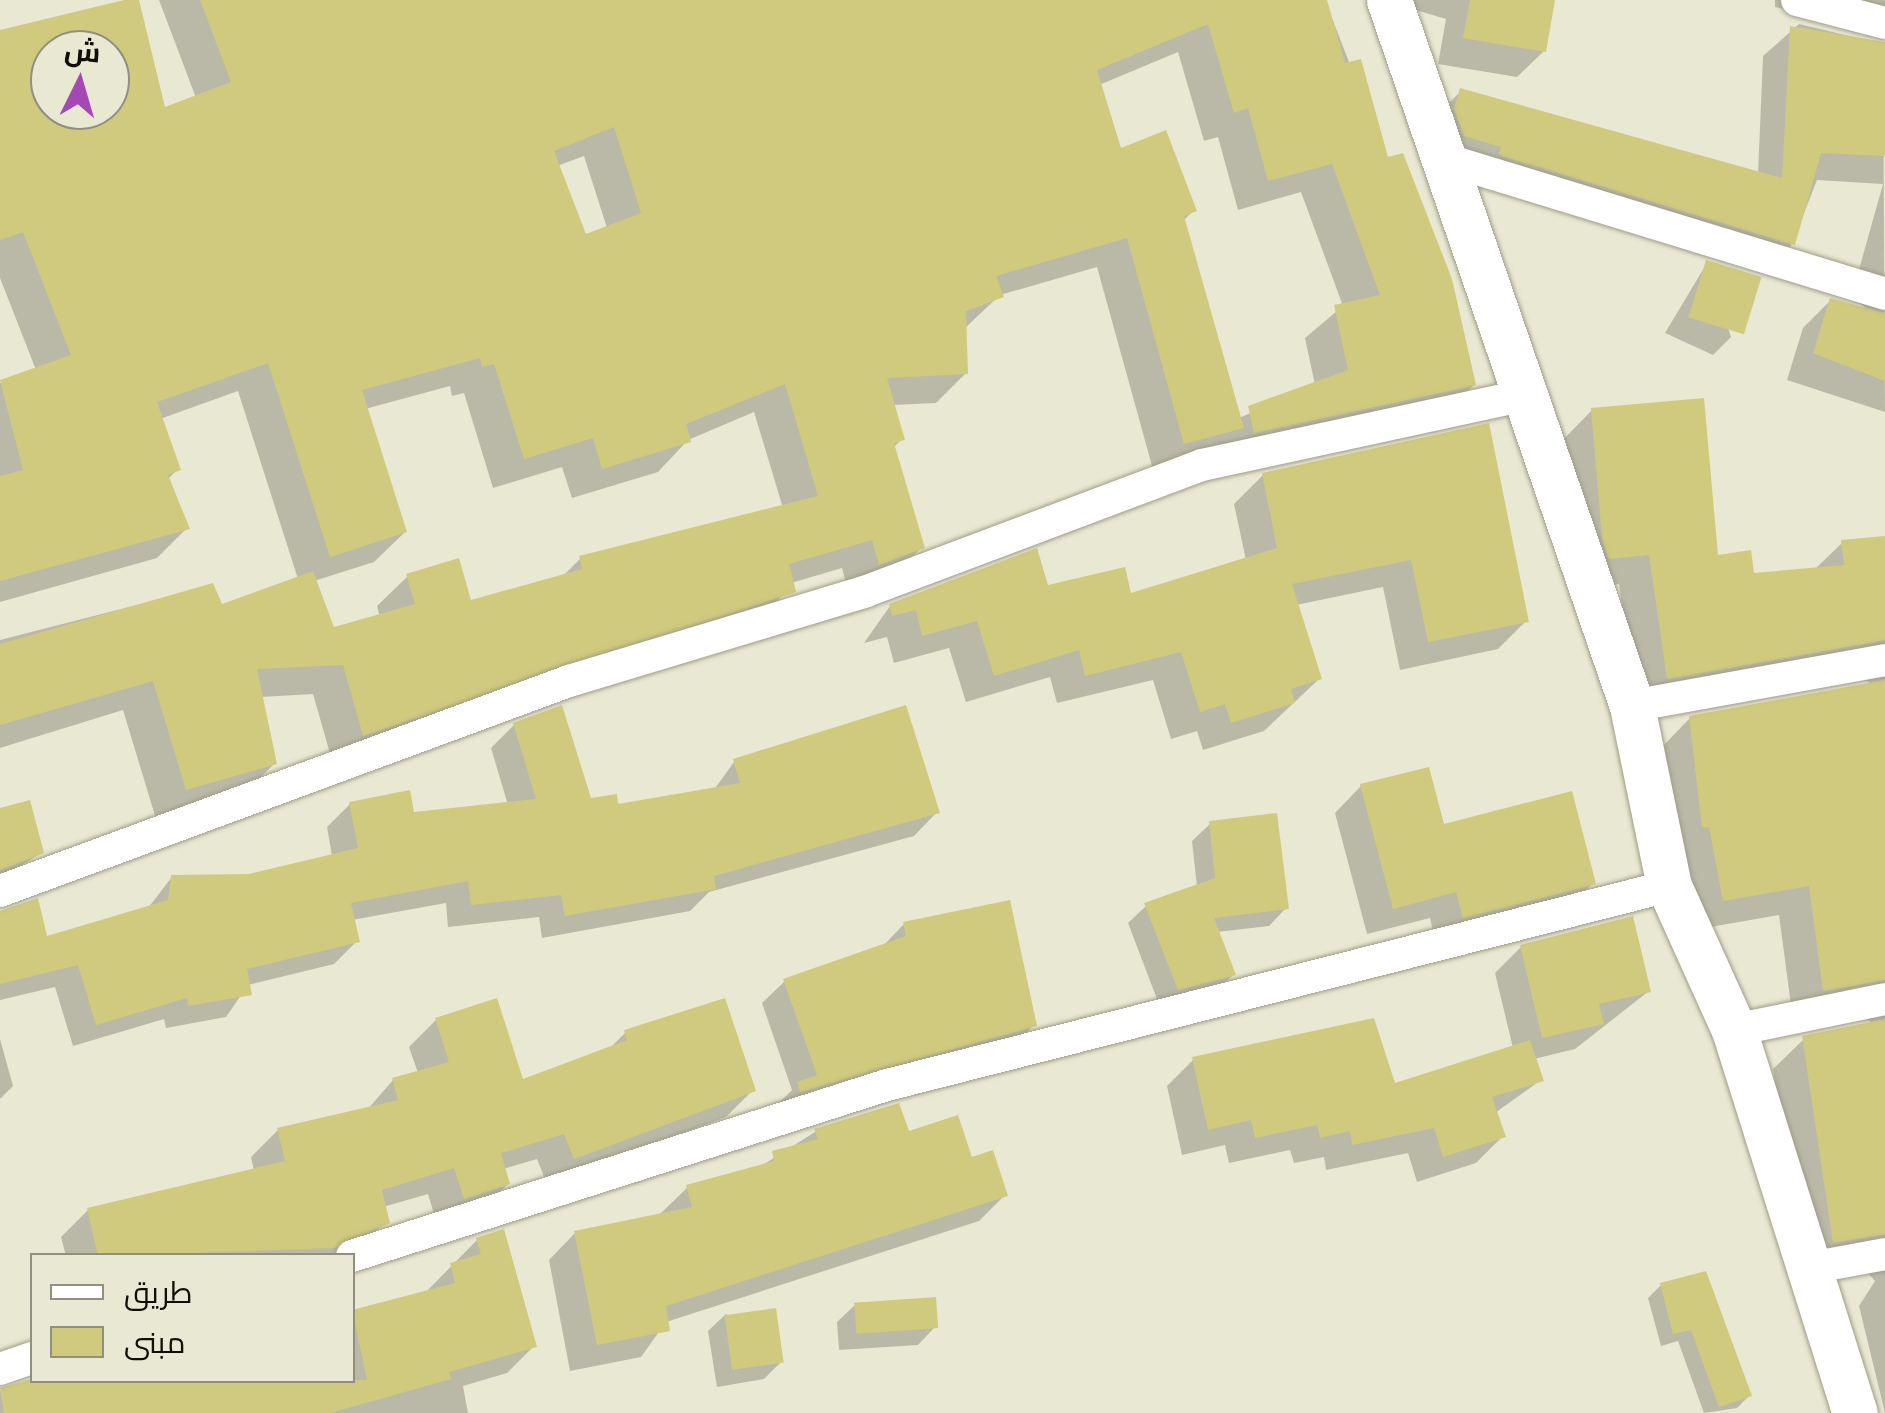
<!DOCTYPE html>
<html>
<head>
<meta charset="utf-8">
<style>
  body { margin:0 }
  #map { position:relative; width:1885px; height:1413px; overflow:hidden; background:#e9e8d2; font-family:"Roboto Serif",Cairo,serif }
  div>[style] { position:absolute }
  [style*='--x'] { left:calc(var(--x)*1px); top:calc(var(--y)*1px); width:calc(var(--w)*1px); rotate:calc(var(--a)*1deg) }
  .shadow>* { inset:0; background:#0003 }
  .building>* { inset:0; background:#d0ca7f; transform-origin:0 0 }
  .roads { filter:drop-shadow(0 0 2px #9e9c87) drop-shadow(0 0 2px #9e9c87) }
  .minor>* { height:32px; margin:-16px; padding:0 16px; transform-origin:16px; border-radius:16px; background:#fff }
  .secondary>* { height:45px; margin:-22.5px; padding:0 22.5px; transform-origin:22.5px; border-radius:22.5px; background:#fff }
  span { translate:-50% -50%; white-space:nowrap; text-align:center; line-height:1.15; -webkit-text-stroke:8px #e9e8d2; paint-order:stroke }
  .legend { position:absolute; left:30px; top:1253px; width:325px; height:130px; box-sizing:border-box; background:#e9e8d2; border:2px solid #919080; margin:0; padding:12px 18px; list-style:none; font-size:30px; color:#0e0d06 }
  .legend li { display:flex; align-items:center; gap:20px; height:50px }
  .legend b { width:50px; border:2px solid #919080 }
  .north { position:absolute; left:30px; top:30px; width:100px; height:100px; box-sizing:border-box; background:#e9e8d2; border:2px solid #919080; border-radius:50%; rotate:5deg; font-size:28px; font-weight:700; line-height:40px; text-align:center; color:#0e0d06 }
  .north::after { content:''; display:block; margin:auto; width:35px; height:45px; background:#a449b3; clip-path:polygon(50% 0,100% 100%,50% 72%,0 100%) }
</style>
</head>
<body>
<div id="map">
  <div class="shadow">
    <i style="clip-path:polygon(evenodd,136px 0,163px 110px,196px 98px,159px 0,1325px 0,1474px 385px,1443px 415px,1154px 473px,1097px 267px,1000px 295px,964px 329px,966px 373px,936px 403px,892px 405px,902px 439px,893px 448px,922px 547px,892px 577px,849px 594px,842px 568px,791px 583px,763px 621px,333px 764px,313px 694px,261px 697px,275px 763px,244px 794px,156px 819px,123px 710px,0 748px,0 640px,211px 586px,221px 607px,298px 579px,238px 391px,160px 419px,178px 469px,167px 480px,187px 528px,157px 558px,0 602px,0 383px,36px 370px,0 278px,0 32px,136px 0,50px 50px,110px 50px,110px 110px,50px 110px,50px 50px,136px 0,1178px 52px,1204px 141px,1218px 137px,1238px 210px,1301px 192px,1343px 306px,1305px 338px,1315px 385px,1239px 418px,1183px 221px,1194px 210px,1119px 151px,1099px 85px,1178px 52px,136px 0,584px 156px,607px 228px,584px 237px,557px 166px,584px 156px,136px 0,450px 386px,452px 396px,464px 393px,493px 488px,562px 467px,572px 498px,658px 472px,688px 440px,754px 412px,783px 508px,580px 559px,562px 577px,469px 603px,408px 576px,377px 606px,380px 617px,332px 630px,314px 581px,374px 562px,405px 532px,365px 409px,450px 386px)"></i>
    <i style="clip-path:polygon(1382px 0,1552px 0,1544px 51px,1517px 77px,1438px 64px,1446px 19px)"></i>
    <i style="clip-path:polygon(1775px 0,1885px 0,1885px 31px,1775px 7px)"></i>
    <i style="clip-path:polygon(1799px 24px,1883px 44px,1885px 412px,1787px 380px,1803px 328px,1830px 301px,1875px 314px,1851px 298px,1883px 184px,1817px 180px,1792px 244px,1765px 271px,1437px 163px,1434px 118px,1461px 91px,1758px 174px,1763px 56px)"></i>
    <i style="clip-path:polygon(1707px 263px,1731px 337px,1713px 355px,1665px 333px)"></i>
    <i style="clip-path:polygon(1592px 410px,1716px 558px,1752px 576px,1814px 570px,1843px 542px,1885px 538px,1885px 1413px,1859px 1306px,1875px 1281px,1860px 1264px,1803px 1273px,1773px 1069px,1804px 1039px,1874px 1024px,1850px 1009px,1793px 1020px,1779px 915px,1693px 930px,1660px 749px,1690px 718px,1873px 685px,1850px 670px,1637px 708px,1619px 584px,1579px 588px,1562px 441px)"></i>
    <i style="clip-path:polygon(1263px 475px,1526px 621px,1498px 649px,1400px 670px,1383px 587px,1296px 605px,1319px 679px,1264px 731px,1203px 750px,1197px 731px,1171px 739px,1153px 680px,1057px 703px,1050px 677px,966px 702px,949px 648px,894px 663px,887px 637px,864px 643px,890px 606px,1046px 588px,1129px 596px,1246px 560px,1234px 504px)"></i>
    <i style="clip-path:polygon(514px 725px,589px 801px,616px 807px,713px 791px,734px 762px,937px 812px,914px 836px,709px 892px,690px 911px,542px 938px,539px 917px,448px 927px,446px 903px,352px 920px,357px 941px,334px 964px,248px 985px,226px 1017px,166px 1028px,164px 1019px,73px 1046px,55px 987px,0 1000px,0 914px,46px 939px,148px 908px,172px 877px,250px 876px,332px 856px,327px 827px,350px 804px,412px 815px,508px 805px,491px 748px)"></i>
    <i style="clip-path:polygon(1361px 786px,1442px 827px,1593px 883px,1567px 910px,1436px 943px,1430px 918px,1367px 934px,1335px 813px)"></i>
    <i style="clip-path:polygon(0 810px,41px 853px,0 879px)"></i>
    <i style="clip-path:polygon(1210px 824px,1286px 908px,1269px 926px,1217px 932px,1233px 975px,1215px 992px,1160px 1007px,1128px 923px,1146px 906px,1197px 887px,1192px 841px)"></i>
    <i style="clip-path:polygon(904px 924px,1034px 1025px,1012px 1048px,775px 1107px,792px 1090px,762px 1003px,785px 981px,882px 947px)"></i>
    <i style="clip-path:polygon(1521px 947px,1649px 991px,1575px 1049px,1534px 1059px,1541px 1080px,1495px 1113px,1503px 1136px,1476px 1163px,1417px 1182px,1408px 1153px,1326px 1170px,1324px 1157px,1294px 1163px,1290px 1150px,1229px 1163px,1225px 1145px,1182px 1155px,1167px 1086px,1193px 1060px,1394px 1086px,1513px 1048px,1495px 973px)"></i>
    <i style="clip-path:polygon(436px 1020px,522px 1083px,607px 1051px,625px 1033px,753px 1090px,726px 1117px,547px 1184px,537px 1159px,503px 1169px,508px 1184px,481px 1211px,437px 1224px,428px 1194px,383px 1207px,387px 1222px,344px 1256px,66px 1256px,61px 1237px,88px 1210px,254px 1171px,251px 1157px,278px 1130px,367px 1110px,393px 1080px,418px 1073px,409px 1047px)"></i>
    <i style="clip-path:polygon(0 1039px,13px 1086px,0 1099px)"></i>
    <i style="clip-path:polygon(815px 1132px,908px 1134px,970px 1160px,1005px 1195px,979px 1221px,666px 1322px,641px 1357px,570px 1371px,549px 1260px,575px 1233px,660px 1214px,687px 1188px,758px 1168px)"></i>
    <i style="clip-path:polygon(477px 1240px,534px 1346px,507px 1373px,463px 1386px,468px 1413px,0 1413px,0 1391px,38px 1380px,352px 1380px,352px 1313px,424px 1294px)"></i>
    <i style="clip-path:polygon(1661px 1285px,1750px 1395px,1737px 1408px,1704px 1413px,1678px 1341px,1661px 1346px,1648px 1298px)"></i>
    <i style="clip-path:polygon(855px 1305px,935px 1327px,918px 1345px,839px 1350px,837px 1322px)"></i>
    <i style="clip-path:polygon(726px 1314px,782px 1361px,764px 1379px,717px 1387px,708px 1331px)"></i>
  </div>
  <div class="building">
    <i style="clip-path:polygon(evenodd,124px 0,139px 0,165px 107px,231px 82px,200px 0,1327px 0,1345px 63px,1361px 59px,1388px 157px,1403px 153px,1452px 279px,1476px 385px,1254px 433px,1248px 406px,1348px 370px,1334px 305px,1380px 295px,1332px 164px,1268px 181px,1248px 108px,1234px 113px,1208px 24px,1097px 70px,1121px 148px,1166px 130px,1197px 211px,1184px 216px,1244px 428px,1184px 444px,1127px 238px,996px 276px,1004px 297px,966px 311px,968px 374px,887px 378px,905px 440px,894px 443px,925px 548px,879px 565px,872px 540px,789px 564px,796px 592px,363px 736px,343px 665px,257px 669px,277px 764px,186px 790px,153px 681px,0 725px,0 644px,213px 583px,222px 604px,313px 571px,334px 627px,415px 604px,406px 574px,459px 558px,471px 600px,582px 569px,579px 556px,818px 496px,785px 384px,686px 424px,691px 442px,602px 469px,593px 438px,524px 459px,494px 364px,482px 367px,480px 358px,362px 390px,407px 532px,330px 557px,268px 363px,157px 402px,181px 470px,168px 475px,190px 529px,0 581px,0 476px,23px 470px,0 380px,71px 355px,23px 232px,0 240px,0 30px,124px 0,50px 50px,110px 50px,110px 110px,50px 110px,50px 50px,124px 0,614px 127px,641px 213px,586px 234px,554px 151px,614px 127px)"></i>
    <i style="clip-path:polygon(1470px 0,1555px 0,1546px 52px,1463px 38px)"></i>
    <i style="clip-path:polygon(1790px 26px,1885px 42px,1885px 156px,1821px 153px,1795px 245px,1499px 155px,1501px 147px,1464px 136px,1454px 109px,1460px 88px,1782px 178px)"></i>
    <i style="left:1706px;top:260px;width:58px;height:60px;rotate:17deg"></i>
    <i style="clip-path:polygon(1830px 298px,1885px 313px,1885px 381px,1813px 353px)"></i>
    <i style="clip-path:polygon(1704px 398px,1718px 555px,1751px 550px,1754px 573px,1844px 565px,1841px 540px,1885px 536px,1885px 640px,1667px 679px,1649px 555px,1609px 559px,1602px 538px,1591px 408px)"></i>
    <i style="clip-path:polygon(1489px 423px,1529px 622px,1428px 642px,1411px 560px,1292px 584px,1322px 679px,1291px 689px,1295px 703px,1231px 723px,1225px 704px,1200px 712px,1181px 652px,1085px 676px,1079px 650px,994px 676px,977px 621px,922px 636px,916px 610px,892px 616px,889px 604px,1037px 548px,1048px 585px,1125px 567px,1131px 593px,1277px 548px,1262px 473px)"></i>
    <i style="clip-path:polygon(1885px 680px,1885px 980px,1823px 991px,1809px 886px,1723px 901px,1709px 827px,1702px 827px,1689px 716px)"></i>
    <i style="clip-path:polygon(562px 705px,591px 798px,617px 794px,618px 804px,740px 783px,733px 759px,906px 705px,940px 813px,714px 876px,716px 889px,565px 916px,561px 895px,471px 905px,468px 881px,351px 903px,360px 942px,247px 969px,252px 995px,188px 1006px,187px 998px,96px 1025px,78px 965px,0 984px,0 911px,38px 898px,47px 936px,168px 900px,171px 875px,249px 874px,358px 848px,349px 802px,410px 790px,414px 812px,536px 799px,513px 723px)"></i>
    <i style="clip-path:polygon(1429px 767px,1444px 824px,1572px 791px,1596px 884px,1463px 918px,1456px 892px,1393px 909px,1360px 784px)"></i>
    <i style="clip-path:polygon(30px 800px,44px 853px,0 870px,0 808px)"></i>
    <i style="clip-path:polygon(1277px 813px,1289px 909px,1214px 918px,1236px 975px,1178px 990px,1144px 903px,1215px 878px,1209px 821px)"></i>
    <i style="clip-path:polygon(1010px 900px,1037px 1026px,800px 1092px,797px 1082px,817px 1075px,783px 979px,906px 936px,903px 922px)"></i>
    <i style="clip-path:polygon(1633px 916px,1651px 992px,1599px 1004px,1604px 1024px,1542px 1038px,1520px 945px)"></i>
    <i style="clip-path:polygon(497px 998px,523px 1079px,627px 1040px,624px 1030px,725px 998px,756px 1091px,574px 1159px,564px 1134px,501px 1153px,510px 1184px,464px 1199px,454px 1168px,382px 1190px,390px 1223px,334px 1248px,98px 1256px,87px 1208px,285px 1161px,277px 1128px,398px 1100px,392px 1078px,449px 1062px,435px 1018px)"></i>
    <i style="clip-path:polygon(1374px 1018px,1395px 1083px,1530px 1040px,1544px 1081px,1492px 1097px,1506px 1137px,1443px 1157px,1434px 1128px,1352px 1145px,1350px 1131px,1320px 1138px,1317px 1125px,1255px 1138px,1251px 1120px,1208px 1130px,1192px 1057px)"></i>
    <i style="clip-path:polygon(1885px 1019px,1885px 1234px,1833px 1243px,1802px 1036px)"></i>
    <i style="clip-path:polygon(899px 1103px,909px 1131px,958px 1115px,972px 1157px,993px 1150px,1008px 1196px,666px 1306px,670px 1331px,597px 1345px,574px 1231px,692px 1207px,686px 1185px,774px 1161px,772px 1151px,818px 1139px,814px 1129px)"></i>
    <i style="clip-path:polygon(504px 1229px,537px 1347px,449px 1372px,451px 1379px,330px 1413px,4px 1413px,0 1388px,28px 1380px,367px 1380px,352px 1310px,455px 1283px,450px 1263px,481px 1254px,476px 1238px)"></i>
    <i style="clip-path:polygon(1706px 1271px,1752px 1396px,1719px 1407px,1691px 1330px,1673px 1334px,1660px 1283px)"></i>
    <i style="left:936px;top:1297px;width:31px;height:82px;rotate:86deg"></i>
    <i style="left:776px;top:1308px;width:55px;height:52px;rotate:82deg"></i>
  </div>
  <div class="roads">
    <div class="minor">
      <i style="--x:1797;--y:0;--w:91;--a:14.6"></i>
      <i style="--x:1441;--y:158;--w:464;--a:17"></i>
      <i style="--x:1632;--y:706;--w:257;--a:-10.3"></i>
      <i style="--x:0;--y:891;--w:607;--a:-20.26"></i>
      <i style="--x:569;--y:681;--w:308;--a:-16.8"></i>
      <i style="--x:864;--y:592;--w:361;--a:-20.6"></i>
      <i style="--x:1202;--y:465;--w:337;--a:-12.2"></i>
      <i style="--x:1734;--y:1030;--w:154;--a:-11.6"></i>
      <i style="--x:352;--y:1256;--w:562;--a:-17.73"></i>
      <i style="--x:887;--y:1085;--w:807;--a:-14.28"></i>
      <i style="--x:1809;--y:1268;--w:77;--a:-10.4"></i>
      <i style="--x:0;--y:1369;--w:34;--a:-19"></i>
    </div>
    <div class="secondary">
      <i style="--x:1389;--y:0;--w:747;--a:71.01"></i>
      <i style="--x:1632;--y:706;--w:184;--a:78.4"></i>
      <i style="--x:1669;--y:886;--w:158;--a:65.7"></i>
      <i style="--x:1734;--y:1030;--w:402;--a:72.5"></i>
    </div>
  </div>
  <ul class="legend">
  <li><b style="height:12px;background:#fff"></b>طريق</li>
  <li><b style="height:28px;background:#d0ca7f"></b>مبنى</li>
  </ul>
  <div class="north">ش</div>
</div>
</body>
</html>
